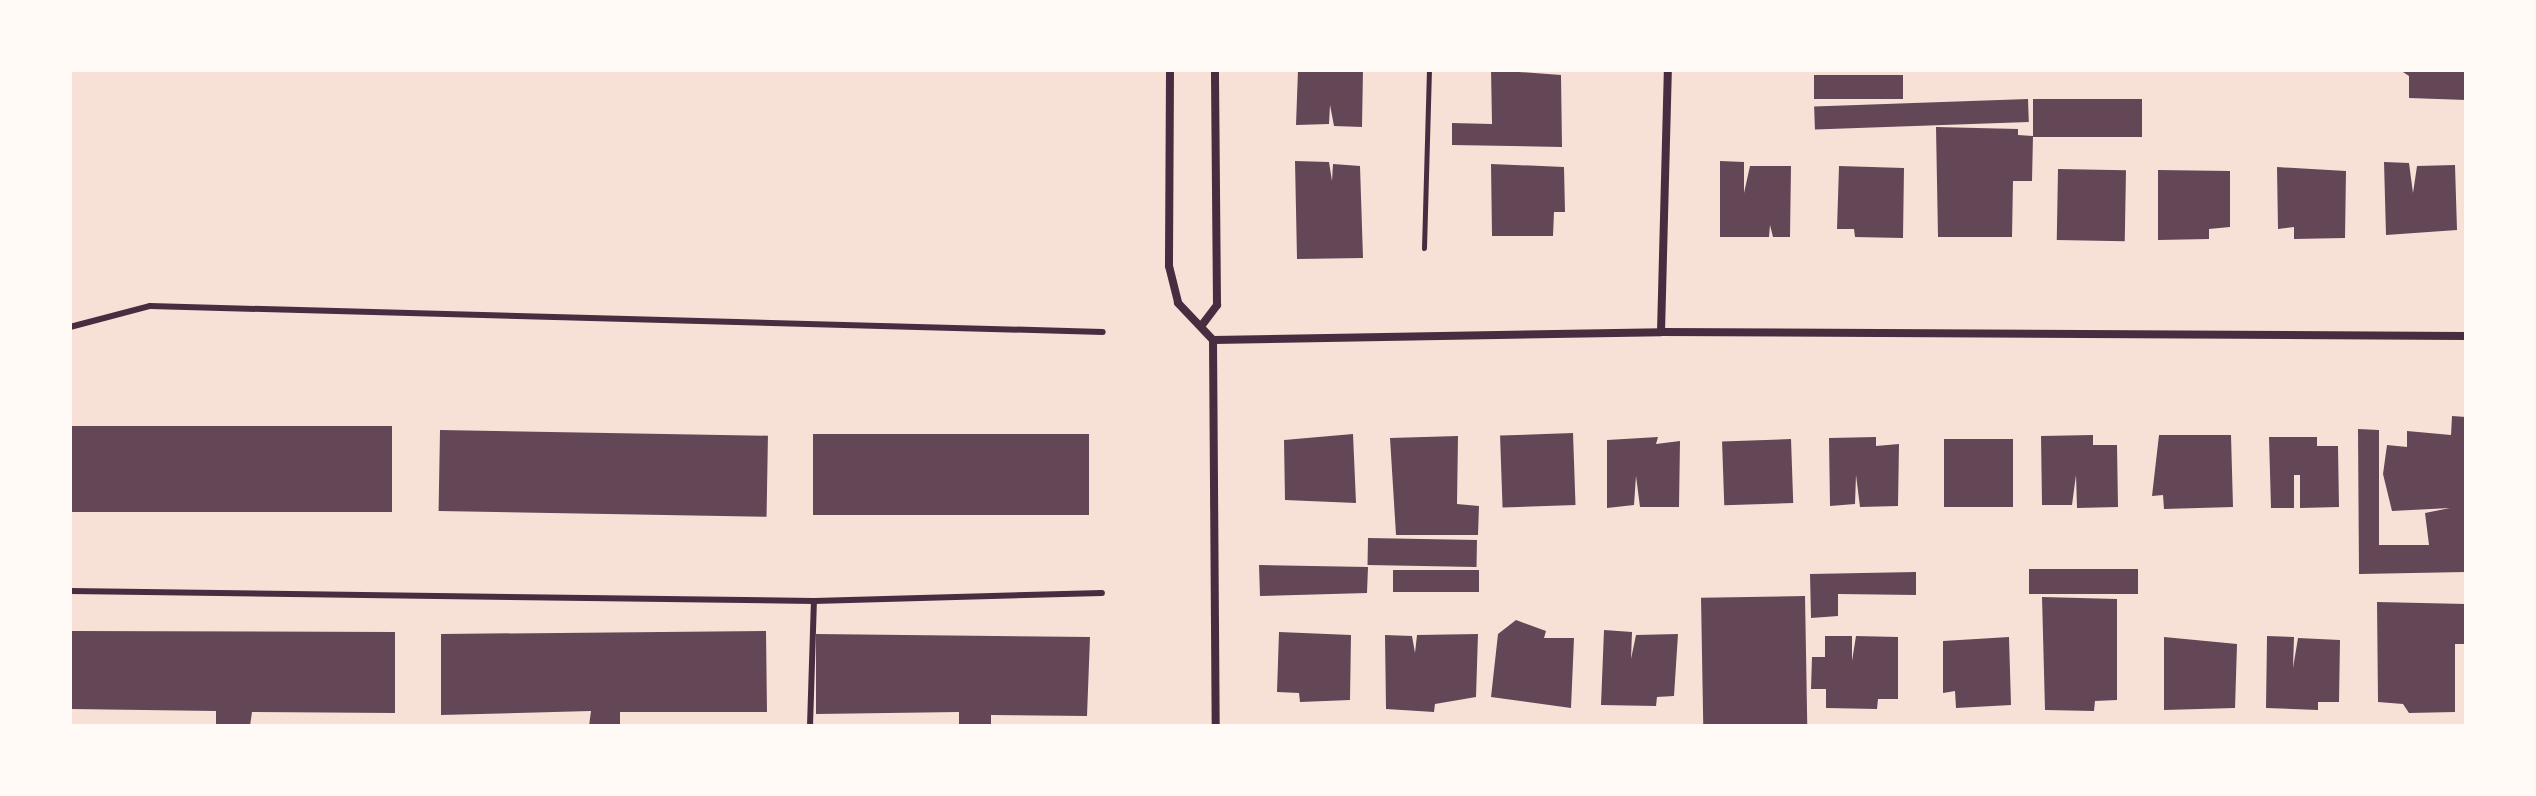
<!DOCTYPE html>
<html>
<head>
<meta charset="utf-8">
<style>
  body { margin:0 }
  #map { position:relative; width:2536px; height:796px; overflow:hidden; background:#f7e1d7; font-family:"Public Sans",sans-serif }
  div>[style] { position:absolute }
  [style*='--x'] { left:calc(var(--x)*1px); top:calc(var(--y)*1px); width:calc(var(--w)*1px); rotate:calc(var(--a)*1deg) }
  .building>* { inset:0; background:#644757; transform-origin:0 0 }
  .path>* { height:5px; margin:-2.5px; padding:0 2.5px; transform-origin:2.5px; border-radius:2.5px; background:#4a2c40 }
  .service>* { height:6px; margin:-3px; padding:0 3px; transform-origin:3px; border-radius:3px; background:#4a2c40 }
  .minor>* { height:8px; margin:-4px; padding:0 4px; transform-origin:4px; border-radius:4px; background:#4a2c40 }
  span { translate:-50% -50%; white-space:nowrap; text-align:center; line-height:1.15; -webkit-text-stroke:6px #fffaf5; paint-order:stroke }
  .frame { position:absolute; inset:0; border:72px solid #fffaf5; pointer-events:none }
</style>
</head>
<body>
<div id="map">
  <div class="building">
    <i style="clip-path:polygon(1298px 70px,1363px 70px,1362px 127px,1334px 126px,1330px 105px,1329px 124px,1296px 125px)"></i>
    <i style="clip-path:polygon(1491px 70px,1561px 75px,1562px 147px,1452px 145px,1452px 123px,1492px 124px)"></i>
    <i style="clip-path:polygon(2400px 70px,2466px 70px,2466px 100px,2409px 98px,2409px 76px)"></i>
    <i style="left:1814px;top:75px;width:89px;height:24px"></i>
    <i style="left:2028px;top:99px;width:23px;height:214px;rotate:88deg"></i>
    <i style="left:2142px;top:99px;width:38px;height:109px;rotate:90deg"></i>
    <i style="clip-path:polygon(1936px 127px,2018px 129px,2018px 135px,2033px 136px,2032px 181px,2013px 181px,2012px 237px,1938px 237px)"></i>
    <i style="clip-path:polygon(1295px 161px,1329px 162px,1332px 181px,1333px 164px,1360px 166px,1363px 258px,1297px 259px)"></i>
    <i style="clip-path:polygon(1720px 161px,1744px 162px,1744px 193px,1750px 166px,1791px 166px,1790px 237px,1773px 237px,1770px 225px,1769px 237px,1720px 237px)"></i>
    <i style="clip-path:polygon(2384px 162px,2409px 163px,2413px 193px,2417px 166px,2455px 165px,2457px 230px,2386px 235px)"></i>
    <i style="clip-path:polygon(1491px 164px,1564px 167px,1565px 212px,1554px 212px,1553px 236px,1492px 236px)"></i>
    <i style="clip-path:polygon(1839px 166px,1904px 168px,1903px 238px,1855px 237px,1854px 229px,1837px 229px)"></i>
    <i style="clip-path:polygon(2277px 167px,2346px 171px,2345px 238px,2294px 239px,2294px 227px,2278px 229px)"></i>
    <i style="left:2058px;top:169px;width:68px;height:71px;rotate:1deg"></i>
    <i style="clip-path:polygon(2158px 170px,2230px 171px,2230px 227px,2209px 229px,2209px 239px,2158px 240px)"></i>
    <i style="clip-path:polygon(2452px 416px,2466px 417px,2466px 572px,2359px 574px,2358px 429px,2379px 430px,2379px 545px,2429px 545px,2425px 513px,2450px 508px,2392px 511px,2383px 474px,2387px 445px,2407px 447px,2407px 431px,2451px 435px)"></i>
    <i style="left:70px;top:426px;width:322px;height:86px"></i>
    <i style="left:440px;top:430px;width:328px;height:81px;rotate:1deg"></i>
    <i style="left:1573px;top:433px;width:72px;height:73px;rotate:88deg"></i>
    <i style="left:813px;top:434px;width:276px;height:81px"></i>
    <i style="clip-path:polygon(1353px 434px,1356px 503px,1285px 500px,1284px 440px)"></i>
    <i style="clip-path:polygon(2093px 435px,2093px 445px,2117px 445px,2118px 507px,2077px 508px,2076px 475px,2072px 505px,2042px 505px,2041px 436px)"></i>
    <i style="clip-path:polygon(2159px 435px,2231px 435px,2233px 507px,2164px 509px,2163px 495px,2152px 496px)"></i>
    <i style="clip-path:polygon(1458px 436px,1457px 504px,1479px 506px,1478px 535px,1396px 535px,1390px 438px)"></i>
    <i style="clip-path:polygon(1658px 437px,1656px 444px,1680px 441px,1679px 507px,1640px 507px,1636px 476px,1634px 505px,1607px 508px,1607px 440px)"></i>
    <i style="clip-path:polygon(1876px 437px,1876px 446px,1899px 444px,1898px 506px,1860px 507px,1856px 475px,1855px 504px,1830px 506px,1829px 438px)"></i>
    <i style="clip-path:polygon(2269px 437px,2317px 437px,2317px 446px,2338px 446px,2339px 507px,2300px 508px,2300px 475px,2294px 475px,2294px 508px,2271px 508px)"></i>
    <i style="left:1791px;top:439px;width:64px;height:69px;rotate:88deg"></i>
    <i style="left:2013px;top:439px;width:68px;height:69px;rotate:90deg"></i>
    <i style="left:1368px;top:538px;width:109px;height:27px;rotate:1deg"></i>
    <i style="clip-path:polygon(1259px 565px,1368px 567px,1367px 593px,1260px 596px)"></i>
    <i style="left:2029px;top:569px;width:109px;height:25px"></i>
    <i style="left:1393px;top:570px;width:86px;height:22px"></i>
    <i style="clip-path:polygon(1916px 572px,1916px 595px,1838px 594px,1838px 616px,1811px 618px,1810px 574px)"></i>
    <i style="left:1805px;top:596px;width:130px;height:104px;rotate:89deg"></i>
    <i style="clip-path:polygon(2042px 597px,2117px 599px,2117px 700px,2095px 701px,2094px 711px,2045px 710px)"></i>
    <i style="clip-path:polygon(2377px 602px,2466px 604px,2466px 644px,2455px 644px,2455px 712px,2409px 713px,2403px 704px,2378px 702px)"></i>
    <i style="clip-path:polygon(1516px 620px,1546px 631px,1544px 638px,1574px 638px,1571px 708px,1491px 697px,1498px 634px)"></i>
    <i style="clip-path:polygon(1604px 630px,1632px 632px,1631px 659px,1636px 635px,1678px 634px,1674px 696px,1657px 697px,1656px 706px,1601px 705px)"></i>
    <i style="clip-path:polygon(71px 631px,395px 632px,395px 713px,252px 712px,250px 726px,216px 726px,216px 711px,71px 709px)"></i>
    <i style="clip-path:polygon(766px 631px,767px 712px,620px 712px,620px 726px,589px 726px,591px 711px,441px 715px,441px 634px)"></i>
    <i style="clip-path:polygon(1279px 632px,1351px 635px,1350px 700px,1300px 702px,1299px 693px,1277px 692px)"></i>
    <i style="clip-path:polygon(816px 634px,1090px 637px,1087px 716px,991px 715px,991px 726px,959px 726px,959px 712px,816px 714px)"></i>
    <i style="clip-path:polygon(1478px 634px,1476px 697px,1435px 704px,1434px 712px,1386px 709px,1385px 635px,1412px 636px,1415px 653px,1417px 635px)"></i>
    <i style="clip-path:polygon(1825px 636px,1852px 636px,1852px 661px,1856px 636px,1898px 637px,1898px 699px,1878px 699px,1877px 709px,1826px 708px,1826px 689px,1811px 689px,1812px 657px,1825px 657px)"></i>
    <i style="clip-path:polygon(2267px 636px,2294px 637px,2293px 668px,2298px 638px,2340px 640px,2339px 702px,2318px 702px,2318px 710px,2266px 708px)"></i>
    <i style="clip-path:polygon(2009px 637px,2011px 705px,1956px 708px,1955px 691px,1943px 693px,1943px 641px)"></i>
    <i style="clip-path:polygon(2164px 637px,2237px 644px,2235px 708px,2164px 710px)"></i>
  </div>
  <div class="path">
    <i style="--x:1424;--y:248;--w:178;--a:-88.4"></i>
  </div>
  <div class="service">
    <i style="--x:70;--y:327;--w:83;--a:-14.7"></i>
    <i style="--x:150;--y:306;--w:953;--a:1.56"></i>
    <i style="--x:70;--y:591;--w:744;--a:0.77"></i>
    <i style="--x:814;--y:601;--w:288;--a:-1.6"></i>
    <i style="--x:810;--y:726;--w:125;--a:-88.2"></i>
  </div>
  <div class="minor">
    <i style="--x:1170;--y:70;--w:196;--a:90.3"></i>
    <i style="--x:1169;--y:266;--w:38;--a:76"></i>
    <i style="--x:1178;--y:303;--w:51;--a:46.6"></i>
    <i style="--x:1213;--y:340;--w:448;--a:-1"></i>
    <i style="--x:1661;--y:332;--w:805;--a:0.28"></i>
    <i style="--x:1202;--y:325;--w:25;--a:-53"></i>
    <i style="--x:1217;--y:305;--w:235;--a:-90.5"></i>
    <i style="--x:1661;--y:332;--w:262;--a:-88.5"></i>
    <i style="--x:1213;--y:340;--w:386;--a:89.6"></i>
  </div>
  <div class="frame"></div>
</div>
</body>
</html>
